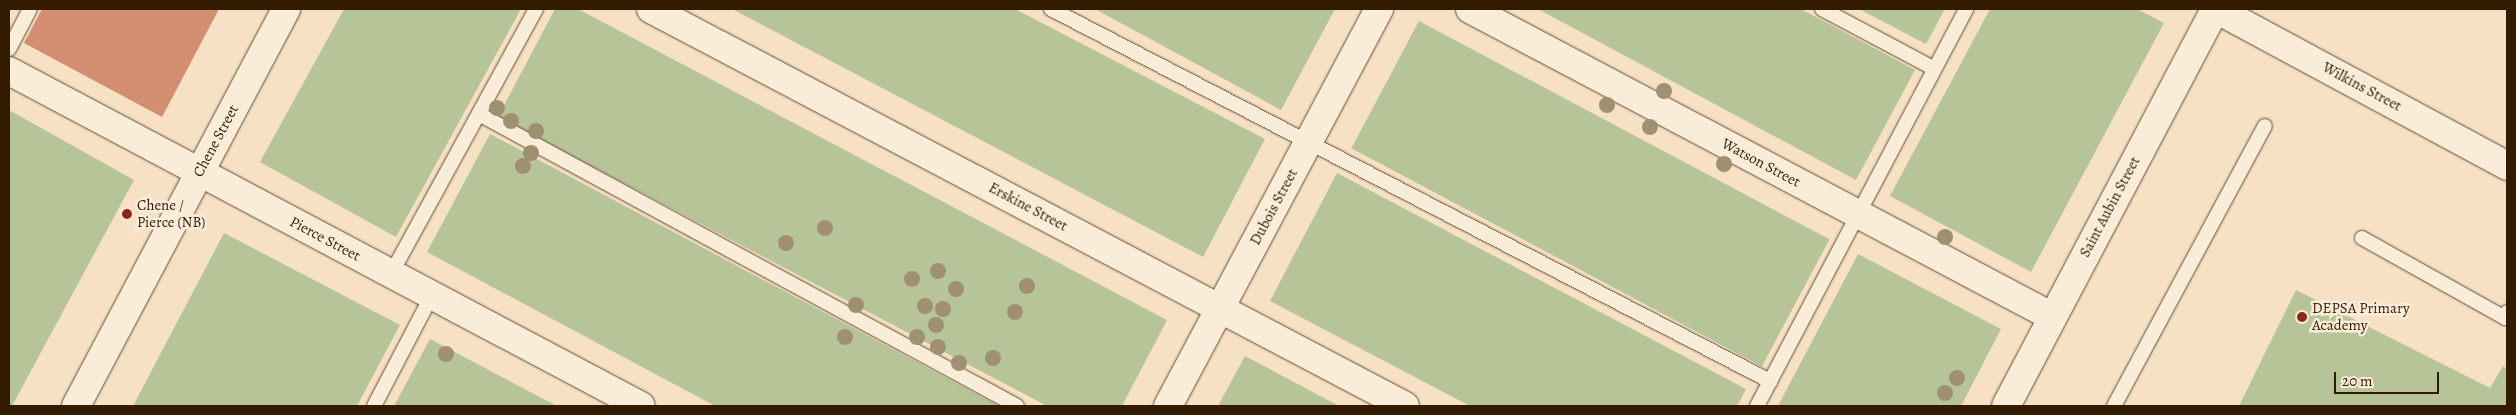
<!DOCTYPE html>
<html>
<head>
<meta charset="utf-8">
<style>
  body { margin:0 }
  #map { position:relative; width:2516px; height:415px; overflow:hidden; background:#f6e1c4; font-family:Alegreya,serif }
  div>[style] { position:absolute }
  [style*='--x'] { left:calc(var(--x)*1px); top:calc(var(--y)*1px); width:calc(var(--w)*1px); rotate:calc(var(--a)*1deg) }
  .green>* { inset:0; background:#b7c498; transform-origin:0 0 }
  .building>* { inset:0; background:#d38e71 }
  .roads { filter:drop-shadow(0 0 1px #634c31) drop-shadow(0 0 1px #634c31) }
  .lane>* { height:14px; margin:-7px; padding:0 7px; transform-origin:7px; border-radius:7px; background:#f9ecd9 }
  .street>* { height:28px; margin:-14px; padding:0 14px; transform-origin:14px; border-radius:14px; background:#f9ecd9 }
  .secondary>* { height:28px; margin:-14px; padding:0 14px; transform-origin:14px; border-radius:14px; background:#f9ecd9 }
  .trees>* { width:16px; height:16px; margin:-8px; border-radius:50%; background:#a09072 }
  .dots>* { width:14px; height:14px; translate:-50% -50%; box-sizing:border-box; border:2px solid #f9ecd9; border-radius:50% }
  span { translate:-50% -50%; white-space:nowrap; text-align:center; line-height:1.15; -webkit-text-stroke:5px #f9ecd9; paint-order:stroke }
  .street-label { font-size:15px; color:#321b00 }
  .poi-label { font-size:15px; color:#321b00 }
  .left { translate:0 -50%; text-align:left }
  .frame { position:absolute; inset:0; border:10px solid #321b00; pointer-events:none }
  .scale { position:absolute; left:2334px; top:372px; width:105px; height:22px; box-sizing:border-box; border:2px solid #321b00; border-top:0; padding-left:6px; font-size:15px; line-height:18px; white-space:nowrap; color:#321b00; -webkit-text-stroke:4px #f9ecd9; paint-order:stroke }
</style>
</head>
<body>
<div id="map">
  <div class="green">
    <i style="clip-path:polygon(344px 9px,521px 9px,396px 237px,260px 162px)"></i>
    <i style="clip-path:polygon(555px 9px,578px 9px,1167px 320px,1122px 406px,1047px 406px,498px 117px)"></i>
    <i style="clip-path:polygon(732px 9px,1015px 9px,1265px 139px,1203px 257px)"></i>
    <i style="clip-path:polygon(1095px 9px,1335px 9px,1281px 110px)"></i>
    <i style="clip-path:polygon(1538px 9px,1801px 9px,1915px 70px,1856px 180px)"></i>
    <i style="clip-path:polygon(1859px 9px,1945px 9px,1926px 44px)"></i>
    <i style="clip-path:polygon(1990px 9px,2137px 9px,2164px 23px,2031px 272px,1890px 196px)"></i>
    <i style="left:1419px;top:21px;width:465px;height:144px;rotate:28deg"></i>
    <i style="clip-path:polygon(9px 110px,134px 180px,12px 406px,9px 406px)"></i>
    <i style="clip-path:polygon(490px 134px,999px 406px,715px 406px,427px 252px)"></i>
    <i style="clip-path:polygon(1337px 173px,1746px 389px,1737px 406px,1470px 406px,1270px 301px)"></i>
    <i style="clip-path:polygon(224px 233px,400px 325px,357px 406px,133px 406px)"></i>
    <i style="clip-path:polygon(1858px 254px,2001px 329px,1961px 406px,1778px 406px)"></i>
    <i style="clip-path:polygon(2296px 290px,2490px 388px,2503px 366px,2507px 369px,2507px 406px,2239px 406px)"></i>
    <i style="clip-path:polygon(430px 339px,557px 406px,394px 406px)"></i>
    <i style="clip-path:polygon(1245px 356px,1339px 406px,1218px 406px)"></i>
  </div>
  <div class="building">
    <i style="clip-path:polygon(42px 9px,219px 9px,162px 117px,24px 43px)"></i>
  </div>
  <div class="roads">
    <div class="lane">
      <i style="--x:1051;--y:9;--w:810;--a:27.36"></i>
      <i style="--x:1822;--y:9;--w:126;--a:28"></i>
      <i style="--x:9;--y:49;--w:45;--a:-62.3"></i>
      <i style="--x:479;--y:114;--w:612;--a:28.49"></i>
      <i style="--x:2362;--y:238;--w:164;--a:29.2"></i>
      <i style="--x:2505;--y:318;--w:6;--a:-72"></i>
      <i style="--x:391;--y:274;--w:302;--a:-61.3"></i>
      <i style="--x:374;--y:406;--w:125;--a:-62.4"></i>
      <i style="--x:1757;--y:406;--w:449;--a:-62.2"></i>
      <i style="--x:2114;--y:406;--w:318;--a:-61.7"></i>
    </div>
    <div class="street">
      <i style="--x:651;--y:9;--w:852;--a:27.77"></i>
      <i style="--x:1470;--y:9;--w:659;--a:27.85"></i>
      <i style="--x:2216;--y:9;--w:331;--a:28.3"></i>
      <i style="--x:9;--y:71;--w:715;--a:27.93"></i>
      <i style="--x:1168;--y:406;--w:450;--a:-62"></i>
      <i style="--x:2006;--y:406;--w:449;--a:-62.2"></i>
    </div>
    <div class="secondary">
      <i style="--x:76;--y:406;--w:449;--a:-62.1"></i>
    </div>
  </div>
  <div class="trees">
    <i style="left:1664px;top:91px"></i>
    <i style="left:1607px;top:105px"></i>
    <i style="left:497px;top:108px"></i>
    <i style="left:511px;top:121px"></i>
    <i style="left:1650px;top:127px"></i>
    <i style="left:536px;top:131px"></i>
    <i style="left:531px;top:153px"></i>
    <i style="left:1724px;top:164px"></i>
    <i style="left:523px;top:166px"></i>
    <i style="left:825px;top:228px"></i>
    <i style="left:1945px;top:237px"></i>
    <i style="left:786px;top:243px"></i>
    <i style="left:938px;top:271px"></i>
    <i style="left:912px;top:279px"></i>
    <i style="left:1027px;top:286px"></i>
    <i style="left:956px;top:289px"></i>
    <i style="left:856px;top:305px"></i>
    <i style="left:925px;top:306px"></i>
    <i style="left:943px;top:309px"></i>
    <i style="left:1015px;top:312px"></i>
    <i style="left:936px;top:325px"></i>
    <i style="left:845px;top:337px"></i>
    <i style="left:917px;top:337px"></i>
    <i style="left:938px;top:347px"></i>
    <i style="left:446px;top:354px"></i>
    <i style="left:993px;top:358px"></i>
    <i style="left:959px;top:363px"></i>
    <i style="left:1957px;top:378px"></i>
    <i style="left:1945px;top:393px"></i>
  </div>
  <div class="dots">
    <i style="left:127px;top:214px;background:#8f2418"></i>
    <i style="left:2302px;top:317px;background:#8f2418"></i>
  </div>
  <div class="street-label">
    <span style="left:2362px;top:87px;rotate:28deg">Wilkins Street</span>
    <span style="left:216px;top:141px;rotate:-62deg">Chene Street</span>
    <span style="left:1761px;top:163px;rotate:28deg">Watson Street</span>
    <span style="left:1028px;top:207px;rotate:28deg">Erskine Street</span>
    <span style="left:1274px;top:207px;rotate:-62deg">Dubois Street</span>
    <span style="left:2110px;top:207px;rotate:-62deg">Saint Aubin Street</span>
    <span style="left:325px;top:239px;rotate:28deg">Pierce Street</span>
  </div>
  <div class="poi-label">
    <span class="left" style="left:137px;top:214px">Chene /<br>Pierce (NB)</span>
    <span class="left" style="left:2312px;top:317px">DEPSA Primary<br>Academy</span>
  </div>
  <div class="frame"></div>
  <div class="scale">20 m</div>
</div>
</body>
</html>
